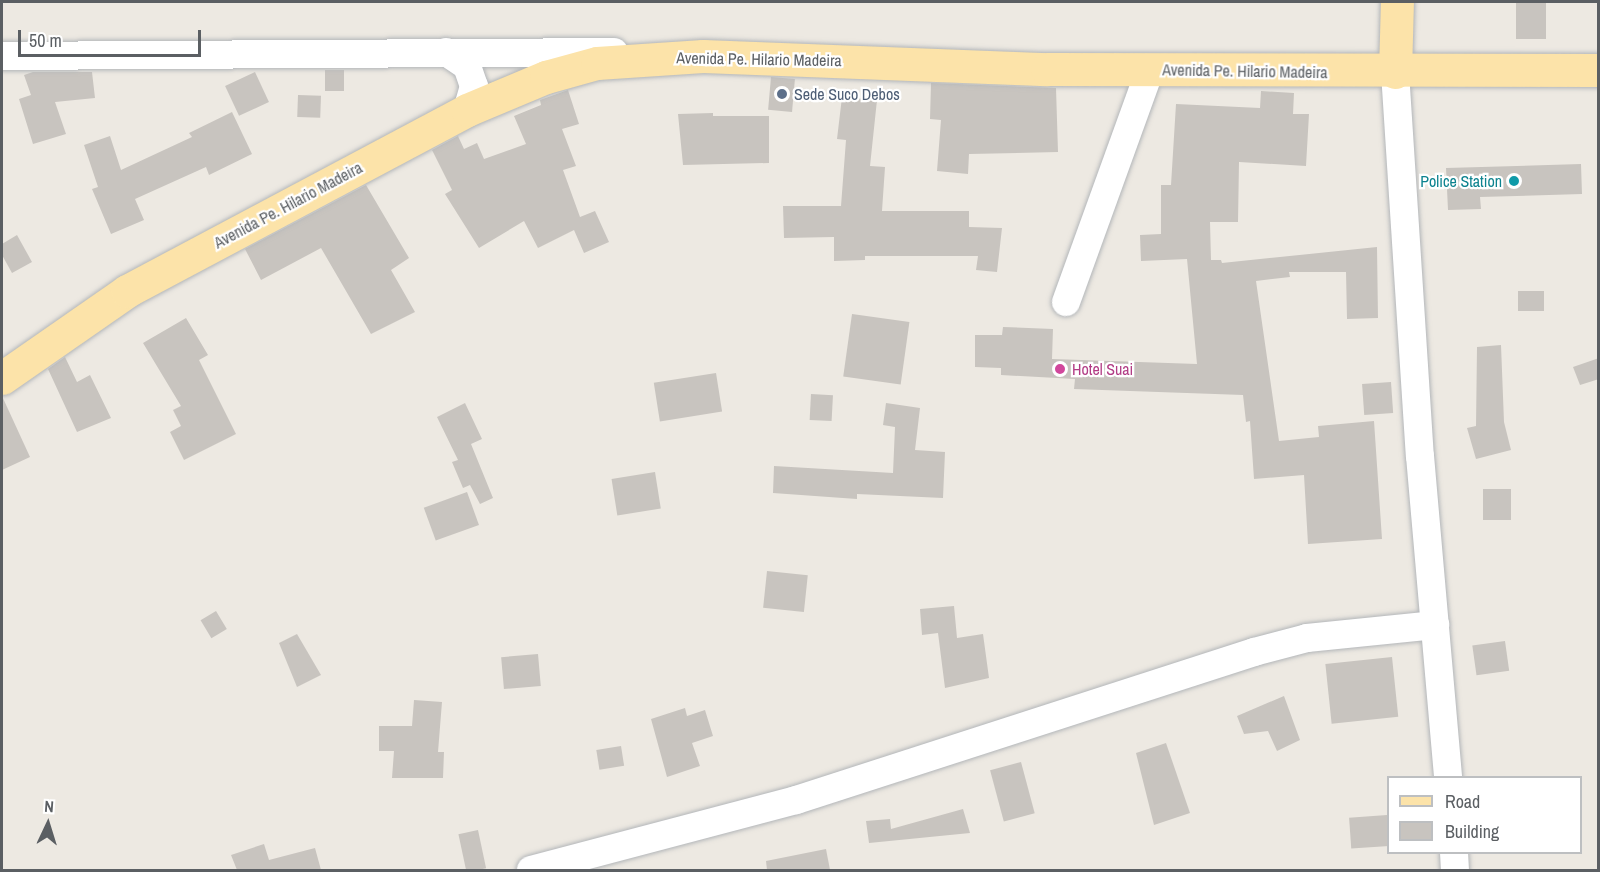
<!DOCTYPE html>
<html>
<head>
<meta charset="utf-8">
<style>
  body { margin:0 }
  #map { position:relative; width:1600px; height:872px; overflow:hidden; background:#ede9e2; font-family:"Archivo Narrow",sans-serif }
  div>[style] { position:absolute }
  [style*='--x'] { left:calc(var(--x)*1px); top:calc(var(--y)*1px); width:calc(var(--w)*1px); rotate:calc(var(--a)*1deg) }
  .building>* { inset:0; background:#c8c4bf; transform-origin:0 0 }
  .roads { filter:drop-shadow(0 0 2px #b3b6b9) drop-shadow(0 0 2px #b3b6b9) }
  .minor>* { height:28px; margin:-14px; padding:0 14px; transform-origin:14px; border-radius:14px; background:#fff }
  .primary>* { height:33px; margin:-16.5px; padding:0 16.5px; transform-origin:16.5px; border-radius:16.5px; background:#fce3a9 }
  .dots>* { width:16px; height:16px; translate:-50% -50%; box-sizing:border-box; border:3px solid #fff; border-radius:50% }
  span { translate:-50% -50%; white-space:nowrap; text-align:center; line-height:1.15; -webkit-text-stroke:4.5px #fff; paint-order:stroke }
  .street-label { font-size:16px; color:#5b5f63 }
  .service-label { font-size:16px; color:#4e5e75 }
  .left { translate:0 -50%; text-align:left }
  .culture-label { font-size:16px; color:#0d838f }
  .right { translate:-100% -50%; text-align:right }
  .hotel-label { font-size:16px; color:#b23c85 }
  .frame { position:absolute; inset:0; border:3px solid #5b5f63; pointer-events:none }
  .legend { position:absolute; left:1387px; top:776px; width:195px; height:78px; box-sizing:border-box; background:#fff; border:2px solid #bdbfc1; margin:0; padding:8px 10px; list-style:none; font-size:18px; color:#5b5f63 }
  .legend li { display:flex; align-items:center; gap:12px; height:30px }
  .legend b { width:30px; border:2px solid #bdbfc1 }
  .north { position:absolute; left:18px; top:794px; width:60px; height:60px; -webkit-text-stroke:4px #fff; paint-order:stroke; rotate:4deg; font-size:16px; font-weight:700; line-height:24px; text-align:center; color:#5b5f63 }
  .north::after { content:''; display:block; margin:auto; width:21px; height:27px; background:#5b5f63; clip-path:polygon(50% 0,100% 100%,50% 72%,0 100%) }
  .scale { position:absolute; left:18px; top:30px; width:183px; height:27px; box-sizing:border-box; border:3px solid #5b5f63; border-top:0; padding-left:8px; font-size:18px; line-height:21px; white-space:nowrap; color:#5b5f63; -webkit-text-stroke:4px #fff; paint-order:stroke }
</style>
</head>
<body>
<div id="map">
  <div class="building">
    <i style="left:1516px;top:2px;width:30px;height:37px"></i>
    <i style="left:325px;top:70px;width:19px;height:21px"></i>
    <i style="clip-path:polygon(33px 72px,92px 72px,95px 98px,55px 102px,66px 134px,33px 144px,19px 99px,31px 95px,24px 75px)"></i>
    <i style="left:255px;top:72px;width:33px;height:33px;rotate:65deg"></i>
    <i style="left:771px;top:77px;width:24px;height:33px;rotate:5deg"></i>
    <i style="clip-path:polygon(931px 83px,1056px 88px,1058px 152px,969px 154px,968px 174px,937px 171px,941px 120px,930px 119px)"></i>
    <i style="clip-path:polygon(568px 90px,579px 124px,562px 129px,576px 166px,563px 170px,580px 217px,595px 211px,609px 242px,584px 253px,574px 230px,538px 248px,524px 221px,479px 248px,445px 194px,452px 190px,432px 150px,458px 136px,464px 149px,477px 143px,484px 159px,526px 144px,514px 116px,541px 105px,540px 100px)"></i>
    <i style="clip-path:polygon(1261px 91px,1294px 93px,1293px 114px,1309px 114px,1306px 166px,1239px 162px,1238px 222px,1210px 222px,1211px 260px,1221px 260px,1222px 263px,1377px 247px,1378px 318px,1347px 319px,1346px 272px,1289px 272px,1290px 277px,1256px 281px,1279px 441px,1319px 437px,1318px 426px,1374px 421px,1382px 539px,1308px 544px,1304px 475px,1254px 479px,1250px 421px,1246px 422px,1243px 395px,1074px 389px,1075px 379px,1001px 375px,1001px 368px,975px 367px,975px 335px,1002px 335px,1003px 327px,1053px 329px,1052px 359px,1197px 364px,1187px 259px,1141px 261px,1140px 235px,1161px 234px,1161px 185px,1171px 185px,1176px 104px,1260px 108px)"></i>
    <i style="left:298px;top:95px;width:23px;height:22px;rotate:2deg"></i>
    <i style="clip-path:polygon(842px 97px,877px 100px,870px 166px,885px 167px,882px 211px,969px 211px,969px 227px,1002px 228px,997px 272px,976px 270px,978px 256px,865px 256px,865px 260px,834px 261px,834px 237px,784px 238px,783px 206px,841px 206px,846px 140px,837px 139px)"></i>
    <i style="clip-path:polygon(232px 112px,252px 154px,209px 175px,206px 167px,135px 199px,144px 220px,111px 234px,92px 189px,98px 187px,84px 145px,110px 136px,121px 170px,192px 137px,189px 133px)"></i>
    <i style="clip-path:polygon(713px 113px,713px 116px,769px 116px,769px 163px,683px 165px,678px 114px)"></i>
    <i style="clip-path:polygon(1581px 164px,1582px 194px,1480px 197px,1481px 209px,1448px 210px,1446px 168px)"></i>
    <i style="clip-path:polygon(366px 185px,409px 258px,391px 270px,415px 312px,371px 334px,321px 248px,261px 280px,245px 249px)"></i>
    <i style="clip-path:polygon(17px 235px,32px 262px,12px 273px,2px 255px,2px 244px)"></i>
    <i style="left:1518px;top:291px;width:26px;height:20px"></i>
    <i style="left:852px;top:314px;width:58px;height:63px;rotate:8deg"></i>
    <i style="clip-path:polygon(186px 318px,208px 355px,199px 360px,236px 434px,184px 460px,170px 432px,181px 426px,173px 410px,181px 406px,143px 343px)"></i>
    <i style="clip-path:polygon(1501px 345px,1504px 422px,1511px 450px,1476px 459px,1467px 428px,1476px 426px,1477px 347px)"></i>
    <i style="clip-path:polygon(65px 357px,77px 382px,90px 375px,111px 418px,77px 432px,48px 369px)"></i>
    <i style="clip-path:polygon(1599px 358px,1599px 379px,1580px 385px,1573px 367px)"></i>
    <i style="left:716px;top:373px;width:39px;height:63px;rotate:81deg"></i>
    <i style="left:1391px;top:382px;width:31px;height:29px;rotate:86deg"></i>
    <i style="left:811px;top:394px;width:22px;height:26px;rotate:3deg"></i>
    <i style="clip-path:polygon(2px 396px,30px 457px,2px 470px)"></i>
    <i style="clip-path:polygon(465px 403px,482px 439px,471px 444px,493px 498px,480px 504px,470px 485px,463px 488px,452px 462px,458px 460px,437px 417px)"></i>
    <i style="clip-path:polygon(886px 403px,920px 408px,915px 450px,945px 452px,943px 498px,857px 494px,857px 499px,773px 493px,774px 466px,893px 473px,895px 427px,883px 425px)"></i>
    <i style="left:655px;top:472px;width:37px;height:44px;rotate:81deg"></i>
    <i style="left:1483px;top:489px;width:28px;height:31px"></i>
    <i style="left:467px;top:492px;width:35px;height:46px;rotate:70deg"></i>
    <i style="left:767px;top:571px;width:41px;height:37px;rotate:6deg"></i>
    <i style="clip-path:polygon(954px 606px,957px 638px,983px 634px,989px 678px,945px 688px,938px 633px,922px 635px,920px 609px)"></i>
    <i style="left:216px;top:611px;width:21px;height:18px;rotate:59deg"></i>
    <i style="clip-path:polygon(297px 634px,321px 675px,297px 687px,279px 643px)"></i>
    <i style="left:1505px;top:641px;width:30px;height:33px;rotate:82deg"></i>
    <i style="left:538px;top:654px;width:32px;height:37px;rotate:85deg"></i>
    <i style="left:1392px;top:657px;width:60px;height:67px;rotate:84deg"></i>
    <i style="clip-path:polygon(1284px 696px,1300px 740px,1277px 751px,1268px 731px,1244px 734px,1237px 716px)"></i>
    <i style="clip-path:polygon(414px 700px,442px 702px,438px 752px,444px 752px,443px 778px,392px 778px,394px 751px,379px 751px,379px 726px,412px 726px)"></i>
    <i style="clip-path:polygon(685px 708px,687px 716px,705px 710px,713px 736px,692px 743px,700px 766px,667px 777px,651px 719px)"></i>
    <i style="clip-path:polygon(1166px 743px,1190px 813px,1154px 825px,1136px 753px)"></i>
    <i style="left:621px;top:746px;width:20px;height:25px;rotate:81deg"></i>
    <i style="left:1021px;top:762px;width:53px;height:32px;rotate:75deg"></i>
    <i style="clip-path:polygon(963px 809px,970px 833px,869px 843px,866px 821px,890px 819px,891px 829px)"></i>
    <i style="left:1387px;top:815px;width:31px;height:38px;rotate:86deg"></i>
    <i style="left:478px;top:830px;width:39px;height:20px;rotate:78deg"></i>
    <i style="clip-path:polygon(264px 844px,269px 860px,315px 848px,321px 870px,237px 870px,231px 855px)"></i>
    <i style="clip-path:polygon(826px 849px,830px 870px,767px 870px,766px 861px)"></i>
  </div>
  <div class="roads">
    <div class="minor">
      <i style="--x:446;--y:52;--w:25;--a:34"></i>
      <i style="--x:467;--y:66;--w:21;--a:71"></i>
      <i style="--x:474;--y:86;--w:25;--a:106"></i>
      <i style="--x:2;--y:56;--w:612;--a:-0.37"></i>
      <i style="--x:1395;--y:72;--w:385;--a:86.3"></i>
      <i style="--x:1420;--y:456;--w:323;--a:85"></i>
      <i style="--x:1066;--y:302;--w:247;--a:-70.1"></i>
      <i style="--x:1454;--y:852;--w:18;--a:87"></i>
      <i style="--x:531;--y:870;--w:274;--a:-14.8"></i>
      <i style="--x:796;--y:800;--w:481;--a:-17.9"></i>
      <i style="--x:1254;--y:652;--w:55;--a:-14.8"></i>
      <i style="--x:1307;--y:638;--w:129;--a:-5.8"></i>
    </div>
    <div class="primary">
      <i style="--x:1395;--y:72;--w:70;--a:-88.4"></i>
      <i style="--x:2;--y:378;--w:152;--a:-34.8"></i>
      <i style="--x:127;--y:291;--w:385;--a:-28"></i>
      <i style="--x:467;--y:110;--w:86;--a:-22.7"></i>
      <i style="--x:546;--y:77;--w:53;--a:-15.4"></i>
      <i style="--x:597;--y:63;--w:106;--a:-3.8"></i>
      <i style="--x:703;--y:56;--w:344;--a:2.2"></i>
      <i style="--x:1047;--y:69;--w:551;--a:0.1"></i>
    </div>
  </div>
  <div class="dots">
    <i style="left:782px;top:94px;background:#5c6f8a"></i>
    <i style="left:1514px;top:181px;background:#0f9aa8"></i>
    <i style="left:1060px;top:369px;background:#d1479c"></i>
  </div>
  <div class="street-label">
    <span style="left:759px;top:59px;rotate:1deg">Avenida Pe. Hilario Madeira</span>
    <span style="left:1245px;top:71px;rotate:1deg">Avenida Pe. Hilario Madeira</span>
    <span style="left:288px;top:205px;rotate:-28deg">Avenida Pe. Hilario Madeira</span>
  </div>
  <div class="service-label">
    <span class="left" style="left:794px;top:94px">Sede Suco Debos</span>
  </div>
  <div class="culture-label">
    <span class="right" style="left:1502px;top:181px">Police Station</span>
  </div>
  <div class="hotel-label">
    <span class="left" style="left:1072px;top:369px">Hotel Suai</span>
  </div>
  <div class="frame"></div>
  <ul class="legend">
  <li><b style="height:8px;background:#fce3a9"></b>Road</li>
  <li><b style="height:16px;background:#c8c4bf"></b>Building</li>
  </ul>
  <div class="north">N</div>
  <div class="scale">50 m</div>
</div>
</body>
</html>
